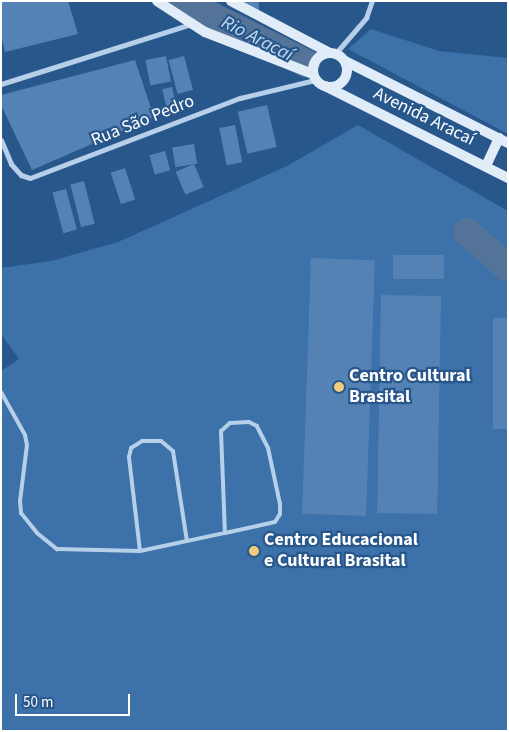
<!DOCTYPE html>
<html>
<head>
<meta charset="utf-8">
<style>
  body { margin:0 }
  #map { position:relative; width:509px; height:732px; overflow:hidden; background:#28578c; font-family:"Source Sans 3",sans-serif }
  div>[style] { position:absolute }
  [style*='--x'] { left:calc(var(--x)*1px); top:calc(var(--y)*1px); width:calc(var(--w)*1px); rotate:calc(var(--a)*1deg) }
  .green>* { inset:0; background:#3c71a9 }
  .river>* { height:28px; margin:-14px; padding:0 14px; transform-origin:14px; border-radius:14px; background:#537399 }
  .building>* { inset:0; background:#5482b5; transform-origin:0 0 }
  .service>* { height:4px; margin:-2px; padding:0 2px; transform-origin:2px; border-radius:2px; background:#b7d0ea }
  .minor>* { height:5px; margin:-2.5px; padding:0 2.5px; transform-origin:2.5px; border-radius:2.5px; background:#b7d0ea }
  .secondary>* { height:10px; margin:-5px; padding:0 5px; transform-origin:5px; border-radius:5px; background:#e1ecf9 }
  .secondary>.ring { margin:-5px; padding:0; box-sizing:content-box; background:none; border:10px solid #e1ecf9; border-radius:50% }
  .dots>* { width:14px; height:14px; translate:-50% -50%; box-sizing:border-box; border:2px solid #28578c; border-radius:50% }
  span { translate:-50% -50%; white-space:nowrap; text-align:center; line-height:1.15; -webkit-text-stroke:4.5px #28578c; paint-order:stroke }
  .street-label { font-size:18px; color:#fff }
  .poi-label { font-size:18px; color:#fff; font-weight:700 }
  .left { translate:0 -50%; text-align:left }
  .water-label { font-size:19px; color:#c3daf1; font-style:italic }
  .frame { position:absolute; inset:0; border:2px solid #fff; pointer-events:none }
  .scale { position:absolute; left:15px; top:694px; width:115px; height:22px; box-sizing:border-box; border:2px solid #fff; border-top:0; padding-left:6px; font-size:15px; line-height:18px; white-space:nowrap; color:#fff; -webkit-text-stroke:4px #28578c; paint-order:stroke }
</style>
</head>
<body>
<div id="map">
  <div class="green">
    <i style="clip-path:polygon(371px 29px,439px 51px,508px 58px,508px 134px,348px 49px)"></i>
    <i style="clip-path:polygon(358px 125px,508px 211px,508px 731px,1px 731px,1px 371px,19px 359px,1px 334px,1px 268px,51px 261px,118px 242px,287px 166px)"></i>
  </div>
  <div class="river">
    <i style="--x:182;--y:1;--w:139;--a:26.6"></i>
    <i style="--x:467;--y:232;--w:55;--a:41.3"></i>
  </div>
  <div class="building">
    <i style="clip-path:polygon(1px 1px,68px 1px,78px 34px,5px 52px,1px 35px)"></i>
    <i style="clip-path:polygon(239px 1px,259px 1px,259px 11px)"></i>
    <i style="left:166px;top:56px;width:26px;height:21px;rotate:79deg"></i>
    <i style="left:184px;top:56px;width:35px;height:16px;rotate:75deg"></i>
    <i style="clip-path:polygon(135px 60px,154px 117px,32px 170px,1px 105px,1px 95px)"></i>
    <i style="left:172px;top:87px;width:22px;height:10px;rotate:77deg"></i>
    <i style="left:267px;top:105px;width:43px;height:30px;rotate:77deg"></i>
    <i style="left:235px;top:125px;width:38px;height:16px;rotate:79deg"></i>
    <i style="left:194px;top:144px;width:20px;height:22px;rotate:81deg"></i>
    <i style="left:165px;top:151px;width:20px;height:16px;rotate:75deg"></i>
    <i style="left:194px;top:164px;width:25px;height:20px;rotate:67deg"></i>
    <i style="left:125px;top:168px;width:33px;height:15px;rotate:72deg"></i>
    <i style="left:84px;top:181px;width:44px;height:14px;rotate:76deg"></i>
    <i style="left:66px;top:189px;width:42px;height:14px;rotate:75deg"></i>
    <i style="left:393px;top:255px;width:51px;height:24px"></i>
    <i style="left:311px;top:258px;width:64px;height:256px;rotate:2deg"></i>
    <i style="left:381px;top:295px;width:60px;height:218px;rotate:1deg"></i>
    <i style="left:493px;top:318px;width:15px;height:111px"></i>
  </div>
  <div class="service">
    <i style="--x:1;--y:392;--w:49;--a:60.8"></i>
    <i style="--x:25;--y:435;--w:10;--a:79"></i>
    <i style="--x:27;--y:445;--w:56;--a:97.1"></i>
    <i style="--x:20;--y:501;--w:12;--a:85"></i>
    <i style="--x:21;--y:513;--w:26;--a:51"></i>
    <i style="--x:37;--y:533;--w:26;--a:39"></i>
    <i style="--x:57;--y:549;--w:83;--a:1.4"></i>
    <i style="--x:140;--y:551;--w:87;--a:-12"></i>
    <i style="--x:225;--y:533;--w:51;--a:-12.4"></i>
    <i style="--x:275;--y:522;--w:9;--a:-58"></i>
    <i style="--x:280;--y:514;--w:10;--a:-90"></i>
    <i style="--x:280;--y:504;--w:57;--a:-102.1"></i>
    <i style="--x:268;--y:448;--w:25;--a:-117"></i>
    <i style="--x:257;--y:426;--w:9;--a:-153"></i>
    <i style="--x:249;--y:422;--w:19;--a:177"></i>
    <i style="--x:230;--y:423;--w:12;--a:138"></i>
    <i style="--x:221;--y:431;--w:102;--a:87.8"></i>
    <i style="--x:140;--y:551;--w:95;--a:-96.7"></i>
    <i style="--x:129;--y:457;--w:9;--a:-77"></i>
    <i style="--x:131;--y:448;--w:13;--a:-32"></i>
    <i style="--x:142;--y:441;--w:19;--a:0"></i>
    <i style="--x:161;--y:441;--w:16;--a:40"></i>
    <i style="--x:173;--y:451;--w:91;--a:81.2"></i>
  </div>
  <div class="minor">
    <i style="--x:335;--y:54;--w:48;--a:-49.3"></i>
    <i style="--x:366;--y:18;--w:18;--a:-71"></i>
    <i style="--x:1;--y:84;--w:199;--a:-17.5"></i>
    <i style="--x:1;--y:140;--w:26;--a:67"></i>
    <i style="--x:11;--y:164;--w:15;--a:48"></i>
    <i style="--x:21;--y:175;--w:9;--a:18"></i>
    <i style="--x:30;--y:178;--w:225;--a:-20.9"></i>
    <i style="--x:240;--y:98;--w:77;--a:-13.5"></i>
  </div>
  <div class="secondary">
    <i style="--x:157;--y:1;--w:57;--a:32.9"></i>
    <i style="--x:205;--y:32;--w:116;--a:21.3"></i>
    <i style="--x:231;--y:1;--w:112;--a:27.7"></i>
    <i class="ring" style="left:313px;top:53px;width:24px;height:24px"></i>
    <i style="--x:345;--y:61;--w:182;--a:26.7"></i>
    <i style="--x:325;--y:86;--w:205;--a:26.7"></i>
    <i style="--x:486;--y:166;--w:31;--a:-65"></i>
  </div>
  <div class="dots">
    <i style="left:339px;top:387px;background:#f2cc7d"></i>
    <i style="left:254px;top:551px;background:#f2cc7d"></i>
  </div>
  <div class="street-label">
    <span style="left:424px;top:117px;rotate:26deg">Avenida Aracaí</span>
    <span style="left:143px;top:121px;rotate:-22deg">Rua São Pedro</span>
  </div>
  <div class="poi-label">
    <span class="left" style="left:349px;top:387px">Centro Cultural<br>Brasital</span>
    <span class="left" style="left:264px;top:551px">Centro Educacional<br>e Cultural Brasital</span>
  </div>
  <div class="water-label">
    <span style="left:257px;top:39px;rotate:27deg">Rio Aracaí</span>
  </div>
  <div class="frame"></div>
  <div class="scale">50 m</div>
</div>
</body>
</html>
